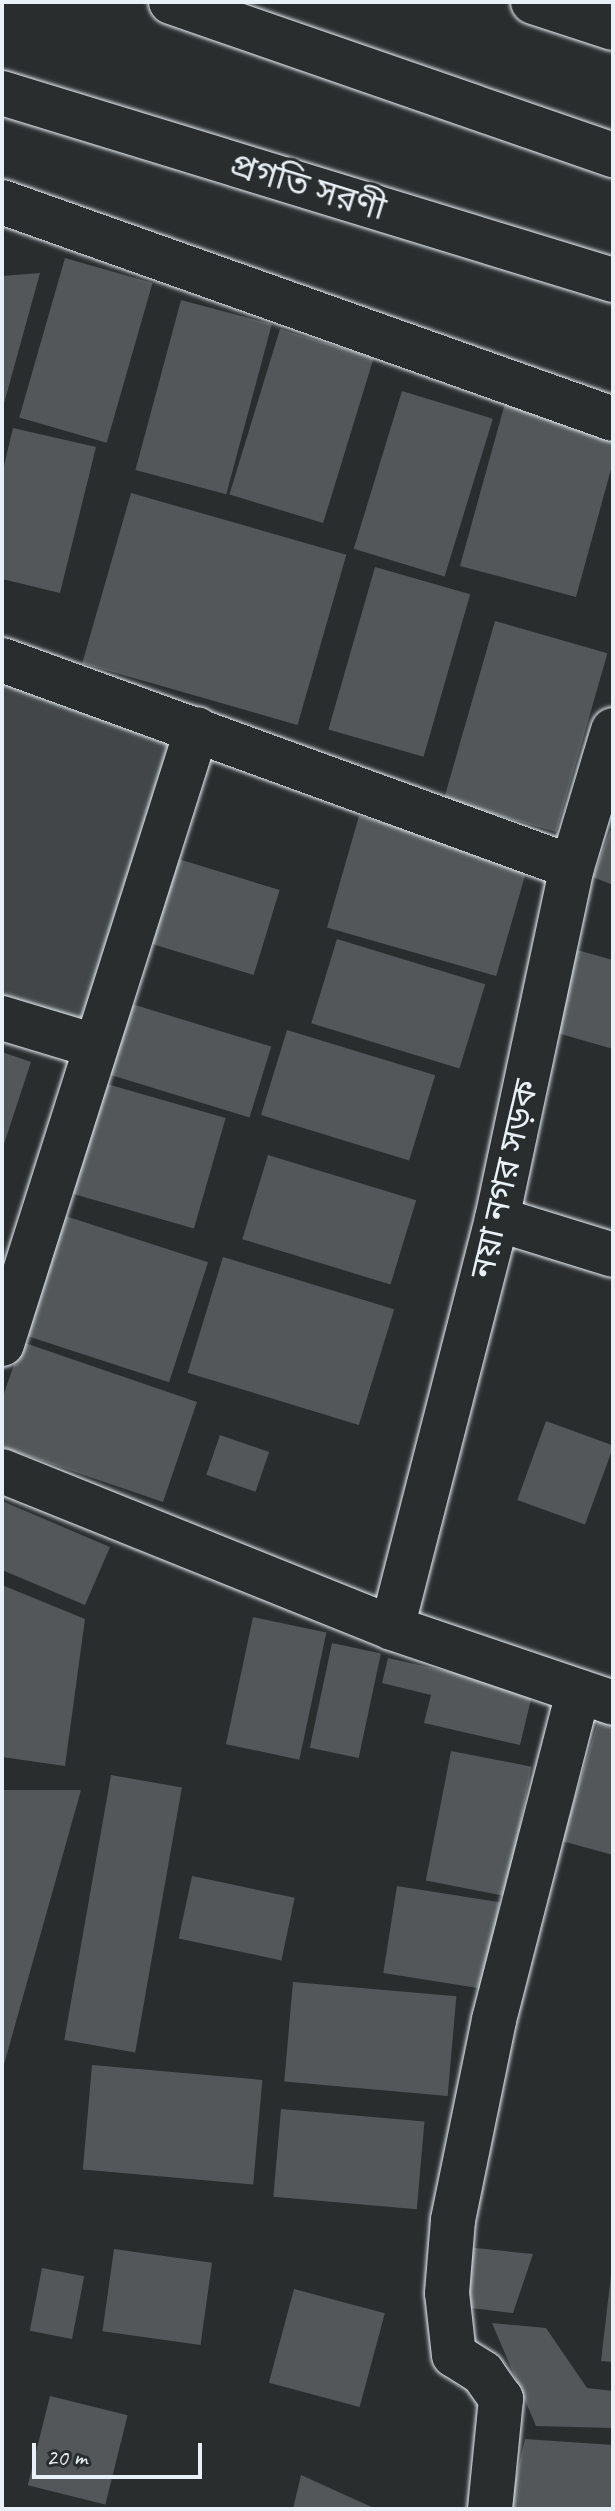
<!DOCTYPE html>
<html>
<head>
<meta charset="utf-8">
<style>
  body { margin:0 }
  #map { position:relative; width:615px; height:2511px; overflow:hidden; background:#2a2d2e; font-family:Caveat,"Noto Sans Bengali",sans-serif }
  div>[style] { position:absolute }
  [style*='--x'] { left:calc(var(--x)*1px); top:calc(var(--y)*1px); width:calc(var(--w)*1px); rotate:calc(var(--a)*1deg) }
  .green>* { inset:0; background:#424648 }
  .building>* { inset:0; background:#535759; transform-origin:0 0 }
  .roads { filter:drop-shadow(0 0 2px #e8f1f8) drop-shadow(0 0 2px #e8f1f8) }
  .minor>* { height:44px; margin:-22px; padding:0 22px; transform-origin:22px; border-radius:22px; background:#2a2d2e }
  .major>* { height:44px; margin:-22px; padding:0 22px; transform-origin:22px; border-radius:22px; background:#2a2d2e }
  span { translate:-50% -50%; white-space:nowrap; text-align:center; line-height:1.15; -webkit-text-stroke:6px #2a2d2e; paint-order:stroke }
  .street-label { font-size:34px; color:#e8f1f8 }
  .frame { position:absolute; inset:0; border:4px solid #e8f1f8; pointer-events:none }
  .scale { position:absolute; left:32px; top:2443px; width:170px; height:36px; box-sizing:border-box; border:4px solid #e8f1f8; border-top:0; padding-left:10px; font-size:24px; line-height:28px; white-space:nowrap; color:#e8f1f8; -webkit-text-stroke:6px #2a2d2e; paint-order:stroke }
</style>
</head>
<body>
<div id="map">
  <div class="green">
    <i style="clip-path:polygon(2px 671px,182px 729px,79px 1034px,2px 1007px)"></i>
  </div>
  <div class="building">
    <i style="left:65px;top:258px;width:91px;height:166px;rotate:16deg"></i>
    <i style="clip-path:polygon(40px 273px,3px 407px,2px 407px,2px 276px)"></i>
    <i style="left:181px;top:300px;width:94px;height:176px;rotate:15deg"></i>
    <i style="left:280px;top:329px;width:98px;height:173px;rotate:17deg"></i>
    <i style="left:402px;top:391px;width:95px;height:165px;rotate:17deg"></i>
    <i style="clip-path:polygon(507px 396px,613px 424px,613px 462px,576px 597px,460px 566px)"></i>
    <i style="clip-path:polygon(13px 428px,96px 447px,60px 593px,2px 579px,2px 474px)"></i>
    <i style="left:131px;top:493px;width:224px;height:177px;rotate:16deg"></i>
    <i style="left:375px;top:567px;width:99px;height:169px;rotate:16deg"></i>
    <i style="left:495px;top:621px;width:117px;height:186px;rotate:16deg"></i>
    <i style="left:359px;top:816px;width:176px;height:116px;rotate:16deg"></i>
    <i style="clip-path:polygon(610px 831px,613px 832px,613px 885px,593px 877px)"></i>
    <i style="left:162px;top:854px;width:123px;height:89px;rotate:17deg"></i>
    <i style="left:337px;top:939px;width:155px;height:88px;rotate:17deg"></i>
    <i style="clip-path:polygon(570px 948px,613px 960px,613px 1049px,547px 1030px)"></i>
    <i style="left:122px;top:1001px;width:156px;height:74px;rotate:17deg"></i>
    <i style="left:287px;top:1030px;width:155px;height:89px;rotate:17deg"></i>
    <i style="clip-path:polygon(2px 1052px,31px 1062px,3px 1147px,2px 1147px)"></i>
    <i style="left:93px;top:1080px;width:138px;height:115px;rotate:16deg"></i>
    <i style="left:268px;top:1155px;width:155px;height:88px;rotate:17deg"></i>
    <i style="left:53px;top:1212px;width:163px;height:126px;rotate:18deg"></i>
    <i style="left:223px;top:1257px;width:179px;height:121px;rotate:17deg"></i>
    <i style="clip-path:polygon(22px 1342px,197px 1402px,163px 1502px,2px 1447px,2px 1399px)"></i>
    <i style="left:546px;top:1421px;width:72px;height:84px;rotate:20deg"></i>
    <i style="left:220px;top:1435px;width:52px;height:42px;rotate:19deg"></i>
    <i style="clip-path:polygon(2px 1501px,110px 1547px,85px 1605px,2px 1570px)"></i>
    <i style="clip-path:polygon(2px 1585px,85px 1619px,65px 1766px,2px 1757px)"></i>
    <i style="left:253px;top:1617px;width:75px;height:130px;rotate:12deg"></i>
    <i style="left:332px;top:1643px;width:50px;height:107px;rotate:12deg"></i>
    <i style="clip-path:polygon(388px 1658px,533px 1691px,520px 1745px,424px 1723px,431px 1695px,382px 1683px)"></i>
    <i style="clip-path:polygon(598px 1721px,613px 1726px,613px 1855px,562px 1841px)"></i>
    <i style="left:451px;top:1751px;width:82px;height:132px;rotate:11deg"></i>
    <i style="left:111px;top:1775px;width:72px;height:269px;rotate:10deg"></i>
    <i style="clip-path:polygon(2px 1790px,81px 1790px,3px 2068px,2px 2068px)"></i>
    <i style="left:192px;top:1876px;width:105px;height:64px;rotate:12deg"></i>
    <i style="left:397px;top:1886px;width:104px;height:88px;rotate:9deg"></i>
    <i style="left:293px;top:1982px;width:164px;height:100px;rotate:5deg"></i>
    <i style="left:92px;top:2065px;width:171px;height:105px;rotate:5deg"></i>
    <i style="left:281px;top:2109px;width:144px;height:88px;rotate:5deg"></i>
    <i style="clip-path:polygon(466px 2247px,533px 2254px,513px 2313px,463px 2307px)"></i>
    <i style="left:114px;top:2249px;width:99px;height:83px;rotate:8deg"></i>
    <i style="left:42px;top:2268px;width:43px;height:64px;rotate:11deg"></i>
    <i style="clip-path:polygon(611px 2275px,613px 2275px,613px 2362px,601px 2361px)"></i>
    <i style="left:294px;top:2289px;width:94px;height:97px;rotate:15deg"></i>
    <i style="clip-path:polygon(492px 2323px,546px 2328px,587px 2388px,613px 2391px,613px 2428px,536px 2426px)"></i>
    <i style="left:50px;top:2396px;width:80px;height:92px;rotate:14deg"></i>
    <i style="clip-path:polygon(525px 2439px,613px 2445px,613px 2509px,509px 2509px)"></i>
    <i style="clip-path:polygon(301px 2475px,376px 2509px,293px 2509px)"></i>
  </div>
  <div class="roads">
    <div class="minor">
      <i style="--x:533;--y:2;--w:84;--a:18"></i>
      <i style="--x:2;--y:202;--w:648;--a:19.55"></i>
      <i style="--x:2;--y:660;--w:606;--a:19.96"></i>
      <i style="--x:2;--y:1018;--w:97;--a:16.8"></i>
      <i style="--x:497;--y:1219;--w:121;--a:17.2"></i>
      <i style="--x:2;--y:1344;--w:645;--a:-72.41"></i>
      <i style="--x:2;--y:1471;--w:420;--a:21.9"></i>
      <i style="--x:392;--y:1628;--w:233;--a:18.7"></i>
      <i style="--x:392;--y:1628;--w:422;--a:-75.6"></i>
      <i style="--x:497;--y:1219;--w:360;--a:-78"></i>
      <i style="--x:572;--y:867;--w:143;--a:-73.3"></i>
      <i style="--x:490;--y:2509;--w:111;--a:-84.3"></i>
      <i style="--x:501;--y:2399;--w:32;--a:-125"></i>
      <i style="--x:483;--y:2373;--w:34;--a:-148"></i>
      <i style="--x:454;--y:2355;--w:62;--a:-96.4"></i>
      <i style="--x:447;--y:2293;--w:73;--a:-85.3"></i>
      <i style="--x:453;--y:2220;--w:204;--a:-78.4"></i>
      <i style="--x:494;--y:2020;--w:339;--a:-75.6"></i>
    </div>
    <div class="major">
      <i style="--x:171;--y:2;--w:468;--a:19.1"></i>
      <i style="--x:2;--y:93;--w:639;--a:17.02"></i>
    </div>
  </div>
  <div class="street-label">
    <span style="left:308px;top:186px;rotate:17deg">প্রগতি সরণী</span>
    <span style="left:504px;top:1179px;rotate:-77deg">নয়া নগর সড়ক</span>
  </div>
  <div class="frame"></div>
  <div class="scale">20 m</div>
</div>
</body>
</html>
